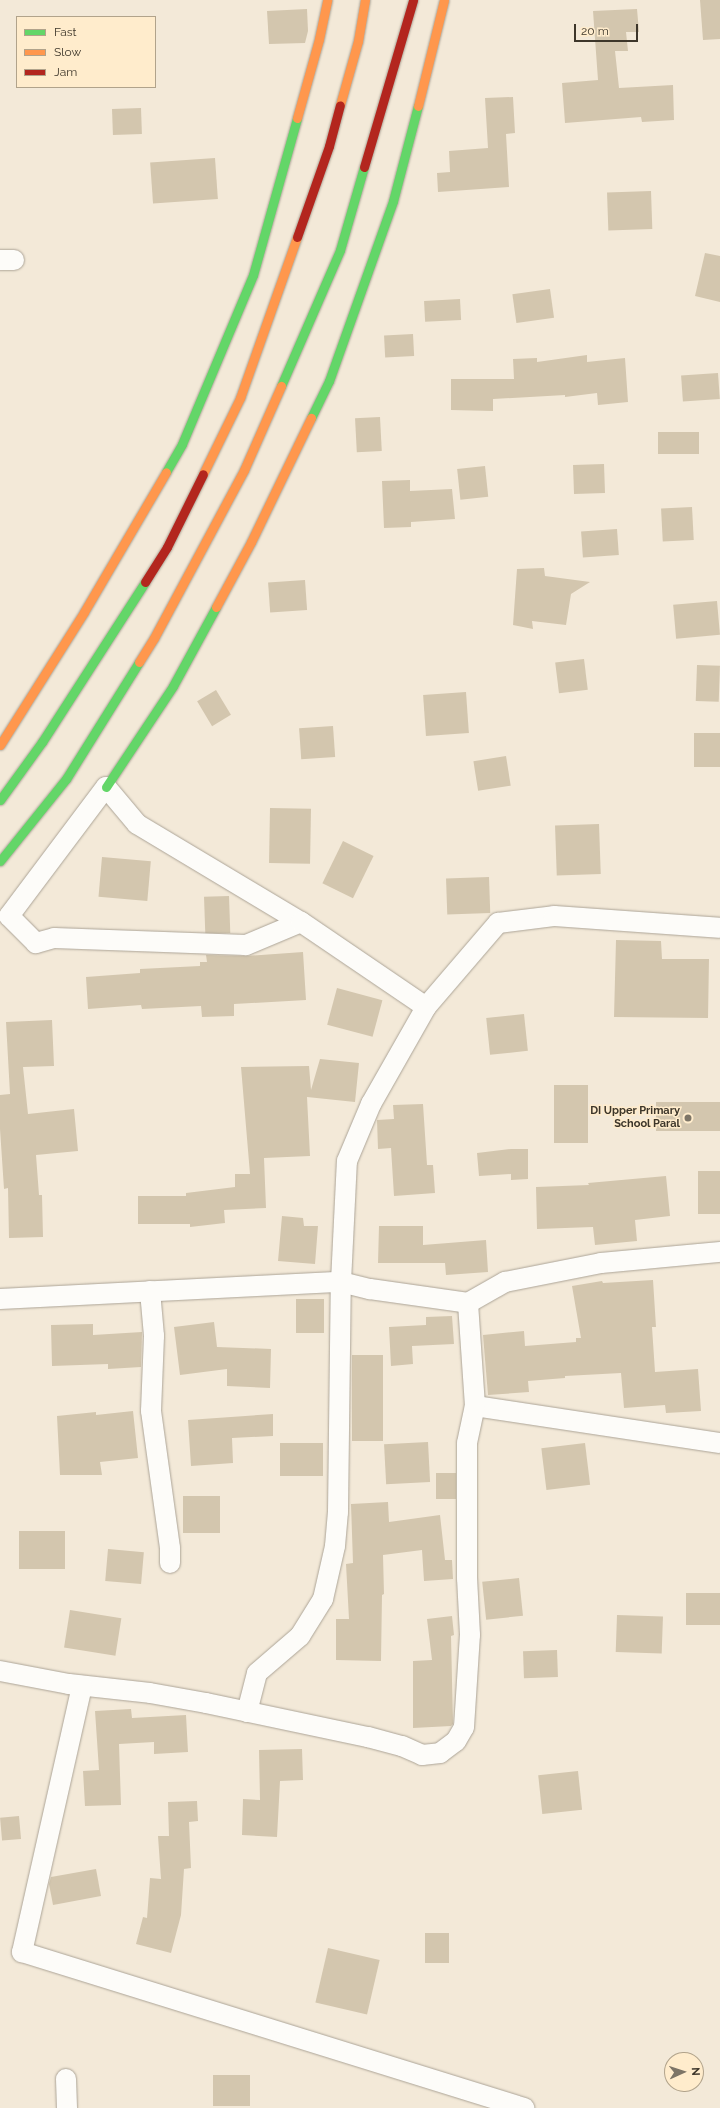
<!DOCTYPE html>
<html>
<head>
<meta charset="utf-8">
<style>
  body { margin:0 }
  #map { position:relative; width:720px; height:2108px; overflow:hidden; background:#f3e9d8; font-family:Raleway,sans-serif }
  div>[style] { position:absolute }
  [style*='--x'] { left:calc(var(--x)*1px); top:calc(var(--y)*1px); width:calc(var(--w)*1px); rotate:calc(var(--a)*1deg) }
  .building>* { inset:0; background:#d3c6ae; transform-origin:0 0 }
  .roads { filter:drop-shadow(0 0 1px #aca497) drop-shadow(0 0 1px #aca497) }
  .street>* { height:20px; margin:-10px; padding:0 10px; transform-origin:10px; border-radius:10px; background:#fdfcf9 }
  .fast>* { height:9px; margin:-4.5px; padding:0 4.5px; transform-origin:4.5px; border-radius:4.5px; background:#63d668 }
  .slow>* { height:9px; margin:-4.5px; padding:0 4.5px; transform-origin:4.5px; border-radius:4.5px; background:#ff974d }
  .jam>* { height:9px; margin:-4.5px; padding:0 4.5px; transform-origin:4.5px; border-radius:4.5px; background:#b3261e }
  .dots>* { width:11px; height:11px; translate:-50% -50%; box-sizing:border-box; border:2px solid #ffeccc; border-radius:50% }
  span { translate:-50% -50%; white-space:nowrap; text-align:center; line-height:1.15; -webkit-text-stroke:3px #ffeccc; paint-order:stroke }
  .poi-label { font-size:11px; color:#3d362a; font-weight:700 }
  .right { translate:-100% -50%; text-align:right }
  .legend { position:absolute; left:16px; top:16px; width:140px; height:72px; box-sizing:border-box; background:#ffeccc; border:1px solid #b1a38b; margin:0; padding:5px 7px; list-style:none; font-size:12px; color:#3d362a }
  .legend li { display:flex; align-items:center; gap:8px; height:20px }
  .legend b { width:20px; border:1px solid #b1a38b }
  .north { position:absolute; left:664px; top:2052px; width:40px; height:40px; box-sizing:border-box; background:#ffeccc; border:1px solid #b1a38b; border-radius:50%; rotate:87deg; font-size:11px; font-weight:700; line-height:16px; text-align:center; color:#3d362a }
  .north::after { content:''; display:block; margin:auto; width:14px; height:18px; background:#7d7567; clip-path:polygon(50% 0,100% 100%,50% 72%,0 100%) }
  .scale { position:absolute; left:574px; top:24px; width:64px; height:18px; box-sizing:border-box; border:2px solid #3d362a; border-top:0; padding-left:5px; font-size:12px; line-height:14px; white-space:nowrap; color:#3d362a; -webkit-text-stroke:3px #ffeccc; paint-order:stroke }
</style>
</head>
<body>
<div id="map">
  <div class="building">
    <i style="clip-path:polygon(700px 0,720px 0,720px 39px,703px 40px)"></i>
    <i style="clip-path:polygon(307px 9px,308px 31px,305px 43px,269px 44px,267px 11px)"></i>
    <i style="clip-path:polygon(637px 9px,639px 32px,626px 32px,628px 51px,615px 51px,619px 88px,673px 85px,674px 120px,642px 122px,641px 117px,565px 123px,562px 83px,598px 80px,593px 11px)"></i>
    <i style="clip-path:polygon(513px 97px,515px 133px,506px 134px,509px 187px,438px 192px,437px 173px,450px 172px,449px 151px,488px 148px,485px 98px)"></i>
    <i style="left:141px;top:108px;width:26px;height:29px;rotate:88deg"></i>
    <i style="left:215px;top:158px;width:41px;height:65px;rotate:86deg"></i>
    <i style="left:651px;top:191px;width:38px;height:44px;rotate:88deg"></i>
    <i style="clip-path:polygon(705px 253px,720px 256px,720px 302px,695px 296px)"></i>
    <i style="left:550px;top:289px;width:29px;height:38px;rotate:82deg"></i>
    <i style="left:460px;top:299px;width:21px;height:36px;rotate:87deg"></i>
    <i style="left:413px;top:334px;width:22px;height:29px;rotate:87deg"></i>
    <i style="clip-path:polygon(587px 355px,587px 362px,625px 358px,628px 402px,598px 405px,597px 393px,565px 397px,565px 395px,493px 399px,493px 411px,451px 410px,451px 379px,514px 379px,513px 359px,537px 358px,537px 362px)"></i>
    <i style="left:718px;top:373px;width:26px;height:37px;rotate:86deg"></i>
    <i style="left:380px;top:417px;width:34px;height:25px;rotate:87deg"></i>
    <i style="left:658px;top:432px;width:41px;height:22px"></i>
    <i style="left:604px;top:464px;width:29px;height:31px;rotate:88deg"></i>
    <i style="left:485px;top:466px;width:31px;height:28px;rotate:84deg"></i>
    <i style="clip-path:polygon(410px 480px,410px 491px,452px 489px,455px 519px,411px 522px,411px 527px,384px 528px,382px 481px)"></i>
    <i style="left:692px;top:507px;width:33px;height:31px;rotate:87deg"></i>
    <i style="left:617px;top:529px;width:26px;height:36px;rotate:86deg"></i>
    <i style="clip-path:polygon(544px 568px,545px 576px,590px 582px,571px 594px,566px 625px,532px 621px,533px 629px,513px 625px,517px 569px)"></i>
    <i style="left:305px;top:580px;width:30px;height:37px;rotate:86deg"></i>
    <i style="left:717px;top:601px;width:34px;height:44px;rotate:85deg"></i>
    <i style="left:584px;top:659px;width:31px;height:29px;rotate:83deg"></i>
    <i style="left:697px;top:665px;width:23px;height:36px;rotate:2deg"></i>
    <i style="left:216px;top:690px;width:29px;height:22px;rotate:59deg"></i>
    <i style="left:466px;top:692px;width:41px;height:43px;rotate:86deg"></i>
    <i style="left:333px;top:726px;width:31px;height:34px;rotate:86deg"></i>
    <i style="left:720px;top:733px;width:34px;height:26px;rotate:90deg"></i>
    <i style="left:506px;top:756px;width:30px;height:33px;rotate:81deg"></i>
    <i style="left:270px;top:808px;width:41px;height:55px;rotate:1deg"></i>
    <i style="left:599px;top:824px;width:50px;height:44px;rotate:88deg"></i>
    <i style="left:343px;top:841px;width:34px;height:47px;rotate:26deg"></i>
    <i style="left:102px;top:857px;width:49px;height:40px;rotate:5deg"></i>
    <i style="left:489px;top:877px;width:36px;height:43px;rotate:88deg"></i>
    <i style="left:229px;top:896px;width:37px;height:25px;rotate:88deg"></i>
    <i style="clip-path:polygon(616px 940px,661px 941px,662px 959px,709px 959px,708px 1018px,614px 1017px)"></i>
    <i style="clip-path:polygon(303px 952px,306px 1000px,234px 1004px,234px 1016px,202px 1017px,201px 1006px,142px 1009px,141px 1005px,88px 1009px,86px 977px,140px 973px,140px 969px,200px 966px,200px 962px,207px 962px,206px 955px,246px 956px)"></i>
    <i style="left:337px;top:988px;width:47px;height:38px;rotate:15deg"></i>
    <i style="left:524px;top:1014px;width:37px;height:38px;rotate:84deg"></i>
    <i style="clip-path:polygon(52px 1020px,54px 1066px,23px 1067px,28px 1114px,74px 1109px,78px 1151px,36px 1155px,39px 1195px,42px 1195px,43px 1237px,9px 1238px,8px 1188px,4px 1189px,0 1129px,0 1095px,10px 1094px,6px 1022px)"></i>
    <i style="clip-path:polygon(320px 1059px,359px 1063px,355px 1102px,307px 1097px,310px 1156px,264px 1158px,266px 1208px,224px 1210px,225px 1223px,190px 1227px,190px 1224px,138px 1224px,138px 1196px,186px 1196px,186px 1193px,235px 1187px,235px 1174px,250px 1174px,241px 1067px,309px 1066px,311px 1090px)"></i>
    <i style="left:554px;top:1085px;width:34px;height:58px"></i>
    <i style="left:720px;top:1102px;width:29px;height:64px;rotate:90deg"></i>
    <i style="clip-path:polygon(423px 1104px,427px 1165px,433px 1165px,435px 1193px,394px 1196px,391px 1148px,378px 1149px,377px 1120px,394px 1119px,393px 1105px)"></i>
    <i style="clip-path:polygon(511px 1149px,528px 1149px,528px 1179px,511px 1180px,511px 1174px,479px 1176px,477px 1153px)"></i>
    <i style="left:698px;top:1171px;width:22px;height:43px"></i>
    <i style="clip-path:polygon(666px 1176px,670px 1216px,635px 1220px,637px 1241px,595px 1245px,593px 1227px,537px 1229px,536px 1187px,589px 1185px,588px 1183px)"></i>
    <i style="clip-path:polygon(282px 1216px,303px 1218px,304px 1226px,318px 1226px,315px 1264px,278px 1261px)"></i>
    <i style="clip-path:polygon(379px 1226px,423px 1226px,423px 1245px,486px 1240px,488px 1272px,446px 1275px,445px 1263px,378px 1263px)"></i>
    <i style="clip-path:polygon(653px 1280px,656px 1327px,652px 1327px,655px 1372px,698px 1369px,701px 1411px,666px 1413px,665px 1405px,624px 1408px,621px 1373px,565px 1376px,565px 1378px,528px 1381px,529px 1392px,488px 1395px,483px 1335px,524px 1331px,525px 1346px,576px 1342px,576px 1338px,581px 1338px,572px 1286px,602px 1281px,603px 1283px)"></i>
    <i style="left:324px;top:1299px;width:34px;height:28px;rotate:90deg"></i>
    <i style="clip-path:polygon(452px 1316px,454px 1344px,412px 1346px,413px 1364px,391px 1366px,389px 1327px,426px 1325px,426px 1317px)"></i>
    <i style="clip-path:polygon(214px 1322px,217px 1347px,271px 1349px,270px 1388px,227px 1386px,227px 1369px,180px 1375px,174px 1327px)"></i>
    <i style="clip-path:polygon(93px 1324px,93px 1335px,142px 1332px,141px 1367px,108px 1369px,108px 1364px,52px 1366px,51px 1325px)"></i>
    <i style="left:383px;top:1355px;width:86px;height:31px;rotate:90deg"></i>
    <i style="clip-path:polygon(133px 1411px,138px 1458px,100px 1462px,102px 1475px,60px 1475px,57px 1416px,96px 1412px,96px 1415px)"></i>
    <i style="clip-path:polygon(273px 1414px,273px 1436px,232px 1438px,233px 1463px,191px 1466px,188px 1420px)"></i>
    <i style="left:428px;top:1442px;width:40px;height:44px;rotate:87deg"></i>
    <i style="left:323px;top:1443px;width:33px;height:43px;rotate:90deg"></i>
    <i style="left:585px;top:1443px;width:42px;height:44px;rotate:83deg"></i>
    <i style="left:456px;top:1473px;width:26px;height:20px;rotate:90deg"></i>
    <i style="left:183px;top:1496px;width:37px;height:37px"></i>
    <i style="clip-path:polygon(388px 1502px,389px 1522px,440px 1515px,445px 1560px,452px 1560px,453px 1579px,424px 1581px,422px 1550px,383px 1555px,384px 1594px,382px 1595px,381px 1661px,336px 1660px,336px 1619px,349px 1619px,346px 1564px,353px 1563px,351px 1504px)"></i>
    <i style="left:19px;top:1531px;width:46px;height:38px"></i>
    <i style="left:108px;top:1549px;width:36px;height:32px;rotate:5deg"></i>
    <i style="left:519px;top:1578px;width:38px;height:37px;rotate:84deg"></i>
    <i style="left:720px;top:1593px;width:32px;height:34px;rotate:90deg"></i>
    <i style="left:70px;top:1610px;width:52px;height:38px;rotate:9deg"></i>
    <i style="left:617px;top:1615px;width:46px;height:37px;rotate:2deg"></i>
    <i style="clip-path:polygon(452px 1616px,454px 1635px,451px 1636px,453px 1724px,451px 1726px,413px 1728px,413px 1661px,432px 1660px,427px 1619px)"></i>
    <i style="left:557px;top:1650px;width:27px;height:34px;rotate:88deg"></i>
    <i style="clip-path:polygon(131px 1709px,132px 1718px,186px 1715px,188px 1752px,154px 1754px,154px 1742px,119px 1744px,121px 1805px,85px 1806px,83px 1771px,99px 1770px,95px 1711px)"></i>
    <i style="clip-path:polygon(302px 1749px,303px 1780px,280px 1781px,277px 1837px,242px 1835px,243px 1799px,260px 1800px,259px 1750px)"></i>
    <i style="left:578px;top:1771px;width:39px;height:40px;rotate:84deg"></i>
    <i style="clip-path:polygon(197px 1801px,198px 1821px,189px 1822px,191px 1868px,184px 1869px,181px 1915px,171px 1953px,136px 1944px,143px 1917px,147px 1918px,150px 1878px,161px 1879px,158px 1836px,169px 1836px,168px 1802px)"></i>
    <i style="left:19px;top:1816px;width:23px;height:19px;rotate:85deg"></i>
    <i style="clip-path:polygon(96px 1869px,101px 1896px,53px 1905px,49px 1884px,51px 1877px)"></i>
    <i style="left:449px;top:1933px;width:30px;height:24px;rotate:90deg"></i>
    <i style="left:328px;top:1948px;width:53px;height:56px;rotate:13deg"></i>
    <i style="left:213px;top:2075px;width:37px;height:31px"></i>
  </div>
  <div class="roads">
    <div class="street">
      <i style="--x:0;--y:260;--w:14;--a:0"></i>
      <i style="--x:301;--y:922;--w:60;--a:157.3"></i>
      <i style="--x:246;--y:945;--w:192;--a:-177.9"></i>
      <i style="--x:54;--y:938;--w:19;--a:164"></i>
      <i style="--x:36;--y:943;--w:38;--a:-135"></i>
      <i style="--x:9;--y:916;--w:161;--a:-53.1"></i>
      <i style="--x:106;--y:787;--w:48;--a:50"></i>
      <i style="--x:137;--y:824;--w:191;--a:30.9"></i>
      <i style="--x:301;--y:922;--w:151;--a:34.2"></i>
      <i style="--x:150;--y:1291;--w:45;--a:84.9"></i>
      <i style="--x:154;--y:1336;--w:75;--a:92.3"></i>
      <i style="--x:151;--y:1411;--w:138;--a:82.1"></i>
      <i style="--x:170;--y:1548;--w:15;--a:90"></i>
      <i style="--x:0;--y:1299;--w:341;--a:-2.9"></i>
      <i style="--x:341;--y:1282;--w:30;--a:14"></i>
      <i style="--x:370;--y:1289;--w:99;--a:8.1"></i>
      <i style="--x:468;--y:1303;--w:43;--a:-29.6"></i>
      <i style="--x:505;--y:1282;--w:98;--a:-11.2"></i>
      <i style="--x:601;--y:1263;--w:120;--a:-5.3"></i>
      <i style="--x:475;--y:1406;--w:248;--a:8.6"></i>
      <i style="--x:0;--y:1671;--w:70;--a:10.7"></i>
      <i style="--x:69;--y:1684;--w:81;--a:6.3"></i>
      <i style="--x:150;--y:1693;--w:57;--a:10.1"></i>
      <i style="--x:206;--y:1703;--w:166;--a:11.9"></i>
      <i style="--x:368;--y:1737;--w:35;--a:15"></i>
      <i style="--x:402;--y:1746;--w:22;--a:24"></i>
      <i style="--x:422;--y:1755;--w:18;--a:-6"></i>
      <i style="--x:440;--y:1753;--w:20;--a:-37"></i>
      <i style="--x:456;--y:1741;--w:16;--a:-60"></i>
      <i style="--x:464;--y:1727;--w:92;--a:-86.3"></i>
      <i style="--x:470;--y:1635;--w:57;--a:-93"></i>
      <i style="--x:467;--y:1578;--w:135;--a:-90"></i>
      <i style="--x:467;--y:1443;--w:38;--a:-78"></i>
      <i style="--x:475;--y:1406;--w:103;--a:-93.9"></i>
      <i style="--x:82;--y:1686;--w:273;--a:102.7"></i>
      <i style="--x:22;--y:1952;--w:526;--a:17.26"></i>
      <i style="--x:247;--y:1712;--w:40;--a:-75.6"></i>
      <i style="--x:257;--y:1673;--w:57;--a:-40.7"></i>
      <i style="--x:300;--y:1636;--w:44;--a:-58.1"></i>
      <i style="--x:323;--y:1599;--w:54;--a:-77.2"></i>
      <i style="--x:335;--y:1546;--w:34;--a:-85"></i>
      <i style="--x:338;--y:1512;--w:230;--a:-89.3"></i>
      <i style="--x:341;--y:1282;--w:121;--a:-87.2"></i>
      <i style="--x:347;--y:1161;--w:62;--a:-67.2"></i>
      <i style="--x:371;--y:1104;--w:112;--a:-60.4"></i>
      <i style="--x:426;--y:1007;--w:111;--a:-49.4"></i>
      <i style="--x:498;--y:923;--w:56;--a:-7.1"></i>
      <i style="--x:554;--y:916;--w:166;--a:4.1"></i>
      <i style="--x:66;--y:2079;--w:29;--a:88"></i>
    </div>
    <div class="fast">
      <i style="--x:281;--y:386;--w:148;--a:-66.5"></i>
      <i style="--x:340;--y:250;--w:86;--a:-73.9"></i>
      <i style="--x:311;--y:418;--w:41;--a:-64.1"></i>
      <i style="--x:329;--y:381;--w:191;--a:-70.4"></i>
      <i style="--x:393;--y:201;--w:98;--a:-75.3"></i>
      <i style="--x:166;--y:472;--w:32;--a:-60"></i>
      <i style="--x:182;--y:444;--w:183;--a:-67.2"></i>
      <i style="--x:253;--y:275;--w:163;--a:-74.3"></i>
      <i style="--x:106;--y:787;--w:121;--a:-56.4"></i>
      <i style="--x:173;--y:686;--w:90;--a:-61.4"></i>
      <i style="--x:0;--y:800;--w:72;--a:-54.1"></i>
      <i style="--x:42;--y:742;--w:190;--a:-57.2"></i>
      <i style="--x:0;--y:861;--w:105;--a:-51.2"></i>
      <i style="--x:66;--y:779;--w:138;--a:-58"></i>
    </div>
    <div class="slow">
      <i style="--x:340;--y:105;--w:66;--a:-74.3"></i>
      <i style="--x:358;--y:41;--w:42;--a:-80.3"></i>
      <i style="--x:418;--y:106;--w:109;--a:-76.2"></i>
      <i style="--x:297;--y:118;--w:82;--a:-74.4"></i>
      <i style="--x:319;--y:39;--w:40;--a:-78"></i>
      <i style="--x:203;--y:474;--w:85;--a:-64"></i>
      <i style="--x:240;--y:398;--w:171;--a:-70.5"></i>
      <i style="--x:216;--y:607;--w:74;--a:-61.7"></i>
      <i style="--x:251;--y:542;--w:138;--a:-64.2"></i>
      <i style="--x:139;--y:662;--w:28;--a:-58"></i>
      <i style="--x:154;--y:638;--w:191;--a:-61.8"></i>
      <i style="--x:244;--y:470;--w:92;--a:-66.2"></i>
      <i style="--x:0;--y:745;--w:157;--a:-57.7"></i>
      <i style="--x:84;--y:612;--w:162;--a:-59.6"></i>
    </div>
    <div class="jam">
      <i style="--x:364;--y:167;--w:174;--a:-73.6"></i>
      <i style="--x:297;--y:237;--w:96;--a:-70.6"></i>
      <i style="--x:329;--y:146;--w:42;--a:-75"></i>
      <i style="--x:145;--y:582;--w:41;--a:-57.8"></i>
      <i style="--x:167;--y:547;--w:81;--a:-63.7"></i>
    </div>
  </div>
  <div class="dots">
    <i style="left:688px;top:1118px;background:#7d7567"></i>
  </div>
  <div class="poi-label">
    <span class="right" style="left:680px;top:1118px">DI Upper Primary<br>School Paral</span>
  </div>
  <ul class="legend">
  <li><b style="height:5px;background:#63d668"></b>Fast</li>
  <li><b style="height:5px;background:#ff974d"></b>Slow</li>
  <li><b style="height:5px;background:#b3261e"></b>Jam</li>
  </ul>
  <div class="north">N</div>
  <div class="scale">20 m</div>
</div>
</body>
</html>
